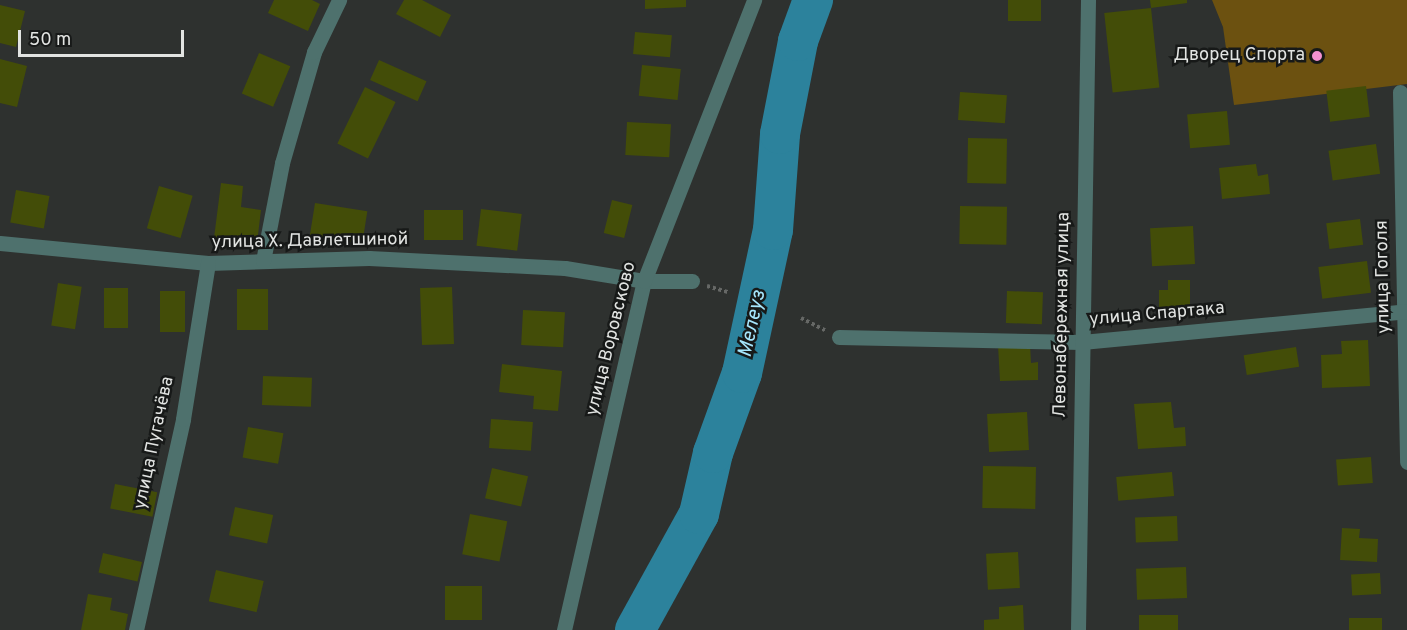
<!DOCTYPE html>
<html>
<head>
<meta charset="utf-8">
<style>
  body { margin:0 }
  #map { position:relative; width:1407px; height:630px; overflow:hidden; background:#2e312f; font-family:Overpass,sans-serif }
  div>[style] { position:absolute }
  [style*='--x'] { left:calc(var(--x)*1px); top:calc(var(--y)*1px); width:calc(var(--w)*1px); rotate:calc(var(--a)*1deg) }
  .green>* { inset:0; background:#6c5110 }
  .river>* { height:40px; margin:-20px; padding:0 20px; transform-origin:20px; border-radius:20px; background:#2c829c }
  .building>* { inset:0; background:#434d08; transform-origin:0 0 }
  .path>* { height:4px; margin-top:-2px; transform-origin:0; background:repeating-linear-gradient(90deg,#666866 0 3px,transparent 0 6px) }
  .street>* { height:15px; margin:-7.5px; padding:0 7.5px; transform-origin:7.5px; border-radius:7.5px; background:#4e716d }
  .dots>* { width:16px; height:16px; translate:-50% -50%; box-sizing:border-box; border:3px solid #171918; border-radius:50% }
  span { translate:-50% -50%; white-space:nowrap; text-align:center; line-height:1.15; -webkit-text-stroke:5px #171918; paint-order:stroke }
  .poi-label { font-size:18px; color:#e2e4e2 }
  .right { translate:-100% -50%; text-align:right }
  .street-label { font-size:18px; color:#e2e4e2 }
  .water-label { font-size:20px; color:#a6e6fc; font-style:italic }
  .scale { position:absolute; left:18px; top:30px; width:166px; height:27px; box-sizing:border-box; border:3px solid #e2e4e2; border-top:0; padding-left:8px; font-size:18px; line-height:21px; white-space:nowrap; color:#e2e4e2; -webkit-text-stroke:4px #171918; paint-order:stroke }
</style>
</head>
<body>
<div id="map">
  <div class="green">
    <i style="clip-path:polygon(1212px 0,1407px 0,1407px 84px,1234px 105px,1223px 27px)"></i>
  </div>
  <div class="river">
    <i style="--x:635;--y:630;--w:132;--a:-61.1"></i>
    <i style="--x:699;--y:514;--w:63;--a:-77.1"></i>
    <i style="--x:713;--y:453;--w:85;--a:-70.1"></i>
    <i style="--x:742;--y:373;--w:146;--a:-77.8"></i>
    <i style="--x:773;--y:230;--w:96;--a:-85.8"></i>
    <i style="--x:780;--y:134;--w:95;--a:-79"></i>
    <i style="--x:798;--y:41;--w:44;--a:-69.9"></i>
  </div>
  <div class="building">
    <i style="clip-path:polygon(274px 0,312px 0,320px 4px,308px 31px,268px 13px)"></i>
    <i style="clip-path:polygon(404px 0,422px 0,451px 15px,440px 37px,396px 14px)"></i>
    <i style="clip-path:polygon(645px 0,686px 0,686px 7px,645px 9px)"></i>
    <i style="left:1008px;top:0;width:33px;height:21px"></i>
    <i style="clip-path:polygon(1150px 0,1187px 0,1187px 3px,1151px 8px)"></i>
    <i style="clip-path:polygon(0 5px,25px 11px,16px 47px,0 43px)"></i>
    <i style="left:1151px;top:8px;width:80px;height:47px;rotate:84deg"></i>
    <i style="left:635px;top:32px;width:37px;height:22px;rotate:5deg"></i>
    <i style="left:259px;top:53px;width:34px;height:44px;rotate:23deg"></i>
    <i style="clip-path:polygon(0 59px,27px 66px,17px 107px,0 103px)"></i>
    <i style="left:379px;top:60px;width:52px;height:22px;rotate:24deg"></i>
    <i style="left:642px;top:65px;width:39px;height:31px;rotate:6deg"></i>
    <i style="left:1366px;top:86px;width:31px;height:40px;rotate:83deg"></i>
    <i style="left:365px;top:87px;width:34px;height:63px;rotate:26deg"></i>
    <i style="left:960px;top:92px;width:47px;height:28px;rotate:4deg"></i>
    <i style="left:1227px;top:111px;width:34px;height:40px;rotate:85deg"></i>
    <i style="left:627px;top:122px;width:44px;height:33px;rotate:3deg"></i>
    <i style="left:968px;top:138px;width:39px;height:45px;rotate:1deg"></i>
    <i style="left:1376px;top:144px;width:30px;height:48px;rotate:82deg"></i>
    <i style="clip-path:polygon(1256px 164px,1258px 176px,1268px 174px,1270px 194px,1222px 199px,1219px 168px)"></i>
    <i style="clip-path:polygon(221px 183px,243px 186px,241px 207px,261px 210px,257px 243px,214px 238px)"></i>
    <i style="left:159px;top:186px;width:35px;height:44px;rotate:16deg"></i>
    <i style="left:16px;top:190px;width:34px;height:33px;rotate:10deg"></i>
    <i style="left:612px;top:200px;width:21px;height:34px;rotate:14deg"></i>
    <i style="left:315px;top:203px;width:53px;height:33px;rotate:9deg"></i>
    <i style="left:960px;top:206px;width:47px;height:38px;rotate:1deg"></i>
    <i style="left:481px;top:209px;width:41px;height:37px;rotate:7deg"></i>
    <i style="left:463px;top:210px;width:30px;height:39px;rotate:90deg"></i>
    <i style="left:1360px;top:219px;width:26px;height:34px;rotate:83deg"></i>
    <i style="left:1193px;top:226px;width:38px;height:43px;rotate:87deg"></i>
    <i style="left:1367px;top:261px;width:32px;height:49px;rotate:83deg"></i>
    <i style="clip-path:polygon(1168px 280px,1190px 280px,1190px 315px,1159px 315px,1159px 290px,1168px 290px)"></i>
    <i style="left:58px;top:283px;width:24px;height:43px;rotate:9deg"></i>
    <i style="left:452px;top:287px;width:57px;height:32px;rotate:88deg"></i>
    <i style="left:128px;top:288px;width:40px;height:24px;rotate:90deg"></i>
    <i style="left:237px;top:289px;width:31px;height:41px"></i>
    <i style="left:160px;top:291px;width:25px;height:41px"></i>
    <i style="left:1007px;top:291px;width:36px;height:32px;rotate:2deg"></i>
    <i style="left:523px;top:310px;width:42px;height:35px;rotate:3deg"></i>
    <i style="clip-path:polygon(1368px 340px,1370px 386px,1322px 388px,1321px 355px,1342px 354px,1341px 341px)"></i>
    <i style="clip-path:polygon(1030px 344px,1031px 363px,1038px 362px,1038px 380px,1000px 381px,998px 345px)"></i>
    <i style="left:1296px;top:347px;width:20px;height:53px;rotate:81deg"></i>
    <i style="clip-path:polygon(502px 364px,562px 371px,558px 411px,533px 409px,534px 396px,499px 392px)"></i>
    <i style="left:263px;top:376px;width:49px;height:29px;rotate:2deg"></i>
    <i style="clip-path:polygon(1171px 402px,1174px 428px,1185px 427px,1186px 446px,1138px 449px,1134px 404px)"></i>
    <i style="left:1027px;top:412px;width:38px;height:40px;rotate:87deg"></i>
    <i style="left:491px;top:419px;width:42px;height:29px;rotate:4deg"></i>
    <i style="left:248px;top:427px;width:36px;height:31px;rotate:10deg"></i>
    <i style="left:1371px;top:457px;width:26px;height:35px;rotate:86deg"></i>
    <i style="left:983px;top:466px;width:53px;height:42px;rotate:1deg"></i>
    <i style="left:492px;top:468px;width:37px;height:31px;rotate:13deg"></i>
    <i style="left:1172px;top:472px;width:24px;height:56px;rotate:85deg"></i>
    <i style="left:115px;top:484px;width:43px;height:25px;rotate:11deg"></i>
    <i style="left:235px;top:507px;width:39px;height:29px;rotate:12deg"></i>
    <i style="left:470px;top:514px;width:38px;height:41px;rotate:11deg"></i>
    <i style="left:1177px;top:516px;width:25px;height:42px;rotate:88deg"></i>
    <i style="clip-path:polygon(1342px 528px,1360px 529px,1359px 538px,1378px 539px,1377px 562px,1340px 560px)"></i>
    <i style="left:1018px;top:552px;width:36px;height:32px;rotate:87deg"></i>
    <i style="left:103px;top:553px;width:40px;height:20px;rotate:13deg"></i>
    <i style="left:1186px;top:567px;width:31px;height:50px;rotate:88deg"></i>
    <i style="left:216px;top:570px;width:49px;height:32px;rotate:13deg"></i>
    <i style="left:1380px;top:573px;width:21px;height:29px;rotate:87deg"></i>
    <i style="left:445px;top:586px;width:37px;height:34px"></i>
    <i style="clip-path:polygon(88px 594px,112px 598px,110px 610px,128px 614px,125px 630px,81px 630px)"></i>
    <i style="clip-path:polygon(1023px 605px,1024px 630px,984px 630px,984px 620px,999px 619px,999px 607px)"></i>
    <i style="left:1139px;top:615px;width:39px;height:15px"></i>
    <i style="left:1349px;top:618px;width:33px;height:12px"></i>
  </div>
  <div class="path">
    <i style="--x:707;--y:286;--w:22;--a:16"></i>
    <i style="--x:801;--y:318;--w:27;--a:27"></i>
  </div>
  <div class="street">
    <i style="--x:1400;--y:92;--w:370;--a:88.9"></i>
    <i style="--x:0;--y:243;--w:209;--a:5.5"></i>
    <i style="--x:208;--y:263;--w:161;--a:-1.8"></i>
    <i style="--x:369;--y:258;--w:196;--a:2.9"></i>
    <i style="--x:565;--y:268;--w:80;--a:9.3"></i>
    <i style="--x:644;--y:281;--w:48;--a:0"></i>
    <i style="--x:263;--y:261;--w:100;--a:-79"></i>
    <i style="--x:282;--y:163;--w:116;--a:-73.9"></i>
    <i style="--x:314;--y:52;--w:58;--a:-64.3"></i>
    <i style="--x:839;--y:337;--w:243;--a:1.2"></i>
    <i style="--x:1082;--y:342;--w:326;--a:-5.4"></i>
    <i style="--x:136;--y:630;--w:216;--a:-77.4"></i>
    <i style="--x:183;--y:419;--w:158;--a:-80.9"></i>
    <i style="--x:564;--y:630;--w:358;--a:-77.1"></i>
    <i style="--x:644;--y:281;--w:302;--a:-68.6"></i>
    <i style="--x:1078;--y:630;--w:630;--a:-89.09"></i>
  </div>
  <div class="dots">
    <i style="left:1317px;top:56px;background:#f591d2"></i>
  </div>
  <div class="poi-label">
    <span class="right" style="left:1305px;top:56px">Дворец Спорта</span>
  </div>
  <div class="street-label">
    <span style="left:310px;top:242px;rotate:-1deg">улица Х. Давлетшиной</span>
    <span style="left:1384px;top:277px;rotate:-91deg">улица Гоголя</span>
    <span style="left:1063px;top:315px;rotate:-89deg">Левонабережная улица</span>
    <span style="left:1157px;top:315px;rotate:-5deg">улица Спартака</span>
    <span style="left:612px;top:339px;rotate:-76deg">улица Воровсково</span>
    <span style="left:155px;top:443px;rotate:-78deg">улица Пугачёва</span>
  </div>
  <div class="water-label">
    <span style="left:753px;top:324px;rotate:-78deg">Мелеуз</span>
  </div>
  <div class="scale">50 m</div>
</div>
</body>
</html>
